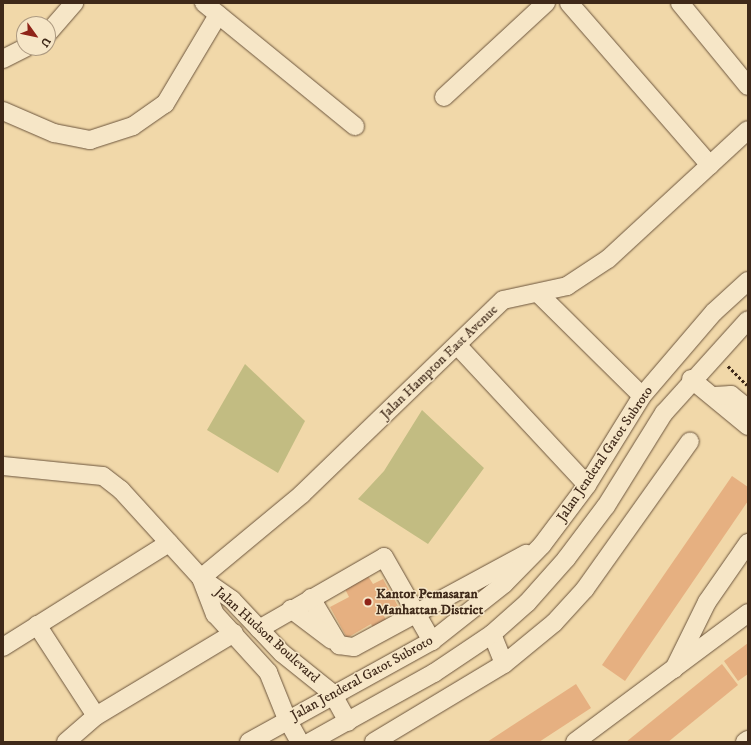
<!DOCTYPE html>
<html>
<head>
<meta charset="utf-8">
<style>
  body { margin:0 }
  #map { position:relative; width:751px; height:745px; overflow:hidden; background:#f1d8a9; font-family:"IM FELL DW Pica",serif }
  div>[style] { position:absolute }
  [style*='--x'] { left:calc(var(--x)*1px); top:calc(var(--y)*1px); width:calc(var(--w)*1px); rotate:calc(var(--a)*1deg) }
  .green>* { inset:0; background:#c2bc82 }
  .building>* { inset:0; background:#e6b081 }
  .path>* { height:2.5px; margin-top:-1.25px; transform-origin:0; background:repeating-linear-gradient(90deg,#3f2919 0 3px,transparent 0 5px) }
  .roads { filter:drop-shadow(0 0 1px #6c553d) drop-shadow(0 0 1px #6c553d) }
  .minor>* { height:18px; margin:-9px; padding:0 9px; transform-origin:9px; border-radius:9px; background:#f6e6c7 }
  .dots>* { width:11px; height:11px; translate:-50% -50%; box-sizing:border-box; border:2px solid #f6e6c7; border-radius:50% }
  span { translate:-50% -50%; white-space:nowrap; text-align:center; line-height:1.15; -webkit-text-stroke:3px #f6e6c7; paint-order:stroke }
  .street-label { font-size:14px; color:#3f2919 }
  .poi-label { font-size:14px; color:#3f2919; font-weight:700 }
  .left { translate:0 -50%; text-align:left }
  .frame { position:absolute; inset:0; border:4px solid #3f2919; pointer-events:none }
  .north { position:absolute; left:16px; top:16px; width:40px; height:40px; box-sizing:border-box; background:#f6e6c7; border:1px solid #ad9a81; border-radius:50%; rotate:123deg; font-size:11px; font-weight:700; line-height:16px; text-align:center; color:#3f2919 }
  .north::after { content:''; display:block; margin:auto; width:14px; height:18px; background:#8f2418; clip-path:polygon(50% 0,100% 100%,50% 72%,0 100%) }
</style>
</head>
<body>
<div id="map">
  <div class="green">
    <i style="clip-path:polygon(245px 364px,305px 421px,278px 473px,207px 430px)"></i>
    <i style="clip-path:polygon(422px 410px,484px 468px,428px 544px,358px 499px,384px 471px)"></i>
  </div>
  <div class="building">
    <i style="clip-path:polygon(732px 476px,748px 487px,748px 501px,625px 681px,602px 665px)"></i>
    <i style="clip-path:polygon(368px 576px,373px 584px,383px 579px,399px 608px,384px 616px,392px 631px,379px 638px,371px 624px,347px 638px,330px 607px,349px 597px,345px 589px)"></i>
    <i style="clip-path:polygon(748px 643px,748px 674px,738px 681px,724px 661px)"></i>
    <i style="clip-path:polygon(722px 664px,738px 685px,668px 742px,626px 742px)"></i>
    <i style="clip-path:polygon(576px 684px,591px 708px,539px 742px,487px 742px)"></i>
  </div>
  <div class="path">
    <i style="--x:728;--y:366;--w:27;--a:45"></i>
  </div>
  <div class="roads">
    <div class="minor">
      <i style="--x:204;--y:3;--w:195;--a:39.2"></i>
      <i style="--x:569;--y:3;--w:215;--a:49"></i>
      <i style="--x:680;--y:3;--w:107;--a:50.7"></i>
      <i style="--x:48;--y:33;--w:40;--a:-49"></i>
      <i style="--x:3;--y:59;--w:25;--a:-27"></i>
      <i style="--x:444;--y:97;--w:139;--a:-42.7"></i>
      <i style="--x:3;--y:111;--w:56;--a:23.3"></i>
      <i style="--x:54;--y:133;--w:37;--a:11"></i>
      <i style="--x:90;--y:140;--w:45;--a:-18"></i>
      <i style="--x:133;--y:126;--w:39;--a:-35"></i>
      <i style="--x:165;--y:104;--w:104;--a:-59.2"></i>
      <i style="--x:538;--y:293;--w:146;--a:44.7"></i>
      <i style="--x:457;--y:345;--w:191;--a:47.1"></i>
      <i style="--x:691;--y:379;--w:74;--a:39.5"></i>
      <i style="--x:715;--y:396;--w:16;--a:-4"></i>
      <i style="--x:731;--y:395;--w:22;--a:39"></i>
      <i style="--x:3;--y:466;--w:100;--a:5.7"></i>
      <i style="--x:103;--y:476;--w:23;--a:38"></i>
      <i style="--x:121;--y:490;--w:119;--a:47.7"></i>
      <i style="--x:201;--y:578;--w:38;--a:35"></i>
      <i style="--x:232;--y:600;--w:73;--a:46.7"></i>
      <i style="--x:282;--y:653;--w:64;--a:38.7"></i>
      <i style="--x:332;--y:693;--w:33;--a:61"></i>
      <i style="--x:201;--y:578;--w:131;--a:-39.7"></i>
      <i style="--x:302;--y:494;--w:279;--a:-44"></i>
      <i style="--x:503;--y:300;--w:66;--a:-12.3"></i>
      <i style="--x:567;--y:286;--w:49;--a:-33.4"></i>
      <i style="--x:608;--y:259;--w:190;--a:-42.7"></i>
      <i style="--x:201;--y:578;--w:39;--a:69"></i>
      <i style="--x:215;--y:614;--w:79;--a:47.6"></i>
      <i style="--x:268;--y:672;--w:51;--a:68"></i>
      <i style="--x:287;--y:719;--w:26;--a:61"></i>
      <i style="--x:311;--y:598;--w:55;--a:59.2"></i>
      <i style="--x:339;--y:645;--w:15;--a:8"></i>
      <i style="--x:354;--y:647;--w:196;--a:-28.4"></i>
      <i style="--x:291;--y:609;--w:51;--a:37.1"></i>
      <i style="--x:37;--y:625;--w:108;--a:57"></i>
      <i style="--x:259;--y:629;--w:144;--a:-29.9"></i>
      <i style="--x:384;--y:557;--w:97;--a:60.3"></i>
      <i style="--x:492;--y:634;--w:32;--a:68"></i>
      <i style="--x:3;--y:647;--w:196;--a:-32.1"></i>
      <i style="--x:674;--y:669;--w:75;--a:-63.8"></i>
      <i style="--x:707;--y:602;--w:72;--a:-55.2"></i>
      <i style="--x:66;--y:742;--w:40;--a:-41"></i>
      <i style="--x:96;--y:716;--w:161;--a:-31"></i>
      <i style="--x:249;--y:742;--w:209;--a:-28.9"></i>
      <i style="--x:432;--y:641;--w:92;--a:-38.4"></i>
      <i style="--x:504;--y:584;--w:54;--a:-45.7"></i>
      <i style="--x:542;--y:545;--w:75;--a:-53.1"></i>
      <i style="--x:587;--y:485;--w:105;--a:-58.3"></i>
      <i style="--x:642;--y:396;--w:111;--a:-49.4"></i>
      <i style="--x:714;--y:312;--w:46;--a:-42.4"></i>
      <i style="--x:310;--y:742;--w:142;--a:-29.1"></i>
      <i style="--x:434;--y:673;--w:70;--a:-33.9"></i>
      <i style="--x:492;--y:634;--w:47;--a:-41.5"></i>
      <i style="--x:527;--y:603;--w:59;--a:-48.4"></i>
      <i style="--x:566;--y:559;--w:66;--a:-53"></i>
      <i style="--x:606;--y:506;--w:110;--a:-58.1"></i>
      <i style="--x:664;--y:413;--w:125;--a:-47.9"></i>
      <i style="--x:374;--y:742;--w:152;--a:-31"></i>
      <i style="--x:504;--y:664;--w:65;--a:-39.4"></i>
      <i style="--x:554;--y:623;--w:46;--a:-47.6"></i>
      <i style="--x:585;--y:589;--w:181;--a:-54.6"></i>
      <i style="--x:575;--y:742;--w:216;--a:-36.7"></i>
      <i style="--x:745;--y:742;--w:4;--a:-34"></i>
    </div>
  </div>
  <div class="dots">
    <i style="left:368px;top:602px;background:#8f2418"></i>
  </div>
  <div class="street-label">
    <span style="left:439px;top:362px;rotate:-44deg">Jalan Hampton East Avenue</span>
    <span style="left:605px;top:454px;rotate:-56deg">Jalan Jenderal Gatot Subroto</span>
    <span style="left:267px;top:635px;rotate:42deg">Jalan Hudson Boulevard</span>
    <span style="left:362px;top:678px;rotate:-29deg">Jalan Jenderal Gatot Subroto</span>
  </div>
  <div class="poi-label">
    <span class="left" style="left:376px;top:602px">Kantor Pemasaran<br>Manhattan District</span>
  </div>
  <div class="frame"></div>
  <div class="north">U</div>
</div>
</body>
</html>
